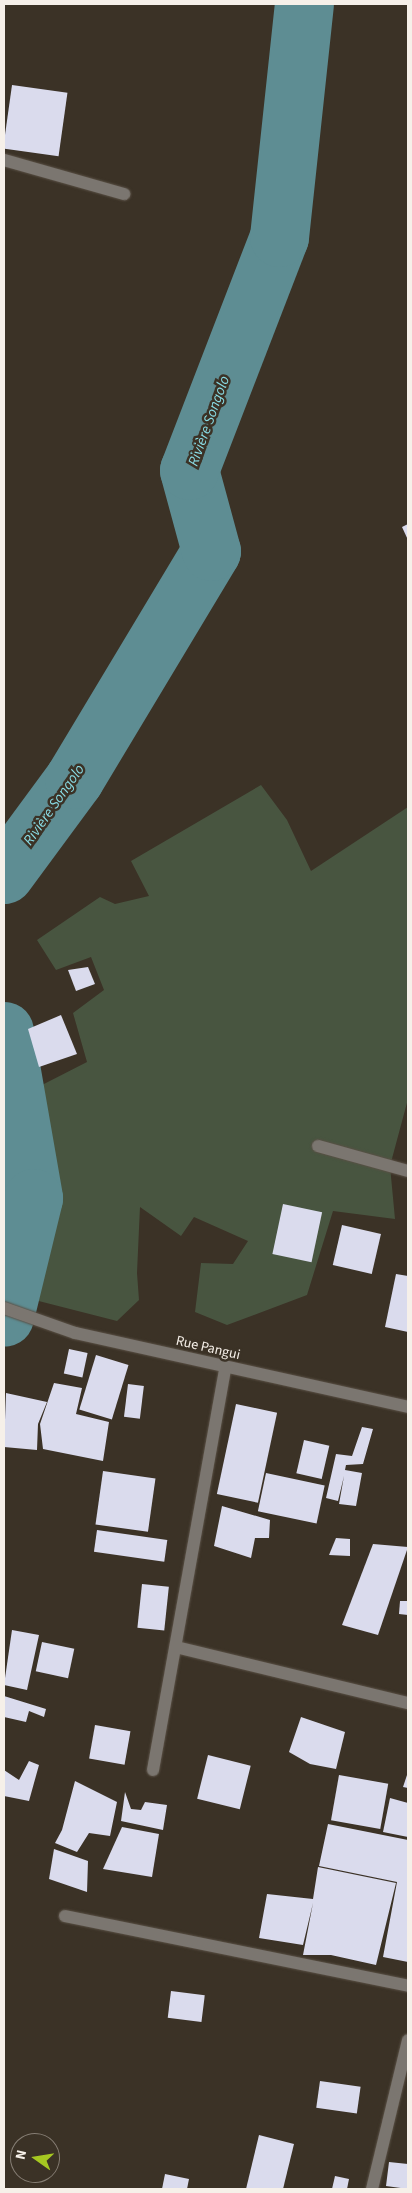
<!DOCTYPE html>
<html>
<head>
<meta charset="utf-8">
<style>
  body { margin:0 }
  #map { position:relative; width:412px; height:2193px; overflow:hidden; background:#3b3226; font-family:"Source Sans 3",sans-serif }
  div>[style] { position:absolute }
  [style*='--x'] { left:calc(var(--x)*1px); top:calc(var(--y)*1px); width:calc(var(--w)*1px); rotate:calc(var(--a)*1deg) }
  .green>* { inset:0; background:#485540 }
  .river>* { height:59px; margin:-29.5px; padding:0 29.5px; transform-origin:29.5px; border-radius:29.5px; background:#5e8d93 }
  .building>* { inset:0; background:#dadbed; transform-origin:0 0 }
  .roads { filter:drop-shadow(0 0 1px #595045) drop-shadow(0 0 1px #595045) }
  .minor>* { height:12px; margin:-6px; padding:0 6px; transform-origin:6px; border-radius:6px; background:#7b7670 }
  span { translate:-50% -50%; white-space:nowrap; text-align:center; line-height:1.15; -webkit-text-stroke:5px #3b3226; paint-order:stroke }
  .street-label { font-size:14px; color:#f6f0e9 }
  .water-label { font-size:15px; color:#89dce5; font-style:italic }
  .frame { position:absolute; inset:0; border:5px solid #f6f0e9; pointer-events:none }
  .north { position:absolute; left:10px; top:2133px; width:50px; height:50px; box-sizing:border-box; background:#3b3226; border:1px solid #867e74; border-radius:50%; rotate:283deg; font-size:14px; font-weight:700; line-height:20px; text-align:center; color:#f6f0e9 }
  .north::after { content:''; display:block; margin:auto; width:18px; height:22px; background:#a6c821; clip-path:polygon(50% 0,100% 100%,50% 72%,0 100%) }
</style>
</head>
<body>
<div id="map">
  <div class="green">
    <i style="clip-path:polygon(261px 785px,287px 820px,311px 871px,408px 807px,408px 1099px,390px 1166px,395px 1219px,333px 1211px,307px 1295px,227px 1325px,195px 1312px,201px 1263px,233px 1264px,248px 1241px,194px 1217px,181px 1236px,140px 1207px,137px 1273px,139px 1300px,117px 1321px,23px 1297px,4px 1286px,4px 1068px,12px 1068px,8px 1041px,22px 1033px,40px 1086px,87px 1062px,73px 1013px,104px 990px,91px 957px,56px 970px,37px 940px,100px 897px,115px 904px,149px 896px,131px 861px)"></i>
  </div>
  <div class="river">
    <i style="--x:4;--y:874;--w:118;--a:-53.6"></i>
    <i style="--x:74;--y:779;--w:266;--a:-59"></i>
    <i style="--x:211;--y:551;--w:84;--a:-105.2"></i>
    <i style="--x:189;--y:470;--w:250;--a:-68.9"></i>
    <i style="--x:279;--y:237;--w:234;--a:-83.9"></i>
    <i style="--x:4;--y:1031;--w:169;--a:80.1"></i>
    <i style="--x:33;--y:1198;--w:122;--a:103.7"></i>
  </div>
  <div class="building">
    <i style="left:12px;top:85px;width:56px;height:64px;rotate:8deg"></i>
    <i style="clip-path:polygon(408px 524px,408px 540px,402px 527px)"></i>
    <i style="clip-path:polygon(88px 967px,95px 984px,76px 991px,68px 970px)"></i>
    <i style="clip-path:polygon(61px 1015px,77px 1054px,39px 1067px,28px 1029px)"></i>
    <i style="left:283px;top:1204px;width:40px;height:51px;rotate:12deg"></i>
    <i style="left:342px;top:1225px;width:40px;height:41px;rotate:13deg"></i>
    <i style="clip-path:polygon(396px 1274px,408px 1276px,408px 1332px,385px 1327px)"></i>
    <i style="left:69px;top:1349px;width:19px;height:25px;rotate:12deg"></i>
    <i style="left:96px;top:1355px;width:34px;height:57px;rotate:17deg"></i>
    <i style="clip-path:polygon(54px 1383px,82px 1388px,76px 1414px,109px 1422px,103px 1461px,43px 1449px,40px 1424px)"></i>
    <i style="left:128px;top:1384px;width:16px;height:33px;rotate:7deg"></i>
    <i style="clip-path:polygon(6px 1393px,47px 1402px,38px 1424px,37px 1450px,4px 1447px)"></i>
    <i style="left:236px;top:1404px;width:42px;height:92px;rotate:12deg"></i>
    <i style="clip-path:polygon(362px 1427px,373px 1429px,363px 1464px,346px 1465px,345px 1470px,362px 1473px,356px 1506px,339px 1504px,344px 1476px,338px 1501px,326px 1498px,336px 1454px,352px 1456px)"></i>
    <i style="left:304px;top:1440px;width:26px;height:34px;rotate:13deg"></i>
    <i style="left:103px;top:1471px;width:53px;height:54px;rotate:8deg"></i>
    <i style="left:266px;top:1473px;width:60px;height:39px;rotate:12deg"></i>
    <i style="clip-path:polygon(222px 1506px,270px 1520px,269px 1538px,255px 1538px,251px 1558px,214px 1546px)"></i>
    <i style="left:97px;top:1530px;width:71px;height:22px;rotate:8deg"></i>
    <i style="clip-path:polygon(336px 1538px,350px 1539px,350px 1556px,329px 1555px)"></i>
    <i style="clip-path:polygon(373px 1544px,408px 1547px,378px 1635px,342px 1625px)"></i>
    <i style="left:142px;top:1584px;width:27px;height:44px;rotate:6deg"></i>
    <i style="clip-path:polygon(400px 1601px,408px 1601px,408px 1615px,399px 1614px)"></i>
    <i style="clip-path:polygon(12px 1630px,39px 1635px,27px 1690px,4px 1685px)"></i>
    <i style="left:42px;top:1642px;width:33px;height:30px;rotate:12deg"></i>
    <i style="clip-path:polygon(4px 1696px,46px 1709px,44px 1717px,29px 1711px,26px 1722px,4px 1717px)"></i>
    <i style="clip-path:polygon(301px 1717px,345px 1732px,336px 1769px,310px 1764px,289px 1752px)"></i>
    <i style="left:95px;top:1725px;width:36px;height:34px;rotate:10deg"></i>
    <i style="left:208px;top:1755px;width:44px;height:45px;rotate:14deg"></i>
    <i style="clip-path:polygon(29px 1761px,39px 1765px,29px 1801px,4px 1796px,4px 1770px,19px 1780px)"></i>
    <i style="clip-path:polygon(408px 1772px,408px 1788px,403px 1787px)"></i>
    <i style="left:339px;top:1775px;width:50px;height:46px;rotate:10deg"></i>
    <i style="clip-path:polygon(75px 1781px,117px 1802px,110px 1836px,89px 1833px,77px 1852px,55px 1843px,62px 1830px)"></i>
    <i style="clip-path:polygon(125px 1792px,131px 1809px,141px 1810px,145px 1802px,167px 1805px,163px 1830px,121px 1821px)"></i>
    <i style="clip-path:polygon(390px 1798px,408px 1803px,408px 1837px,383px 1832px)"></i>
    <i style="clip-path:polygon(328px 1824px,408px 1840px,408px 1962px,383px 1957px,397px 1882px,319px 1866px)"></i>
    <i style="clip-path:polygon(122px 1827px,159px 1834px,152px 1877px,103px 1869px)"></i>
    <i style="clip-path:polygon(54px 1849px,88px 1861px,87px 1892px,49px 1879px)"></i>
    <i style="clip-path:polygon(318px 1867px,396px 1883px,376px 1965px,331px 1955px,303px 1955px,313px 1903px,303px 1945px,259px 1938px,267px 1894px,313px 1899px)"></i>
    <i style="left:171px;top:1991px;width:34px;height:27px;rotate:7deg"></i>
    <i style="left:320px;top:2081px;width:41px;height:27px;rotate:8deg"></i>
    <i style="clip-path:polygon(259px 2135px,294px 2144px,283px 2189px,246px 2189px)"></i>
    <i style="clip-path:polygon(389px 2162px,408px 2164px,408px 2189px,386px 2186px)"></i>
    <i style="clip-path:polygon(165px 2174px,189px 2179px,187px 2189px,162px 2189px)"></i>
    <i style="clip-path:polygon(335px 2176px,349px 2179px,347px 2189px,332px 2189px)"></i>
  </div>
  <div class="roads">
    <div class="minor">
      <i style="--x:4;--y:160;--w:125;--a:15.8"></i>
      <i style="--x:318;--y:1146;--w:93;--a:15.5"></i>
      <i style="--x:4;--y:1308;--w:75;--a:19.4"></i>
      <i style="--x:75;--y:1333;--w:341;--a:12.5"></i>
      <i style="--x:176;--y:1647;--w:239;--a:13.6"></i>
      <i style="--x:153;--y:1770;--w:408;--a:-79.8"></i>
      <i style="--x:65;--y:1916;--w:350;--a:11.5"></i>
      <i style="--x:372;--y:2189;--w:153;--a:-76.4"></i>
    </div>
  </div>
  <div class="street-label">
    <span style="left:208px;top:1348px;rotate:13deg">Rue Pangui</span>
  </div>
  <div class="water-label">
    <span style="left:209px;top:421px;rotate:-70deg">Rivière Songolo</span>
    <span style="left:54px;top:805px;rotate:-55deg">Rivière Songolo</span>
  </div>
  <div class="frame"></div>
  <div class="north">N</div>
</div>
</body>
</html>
